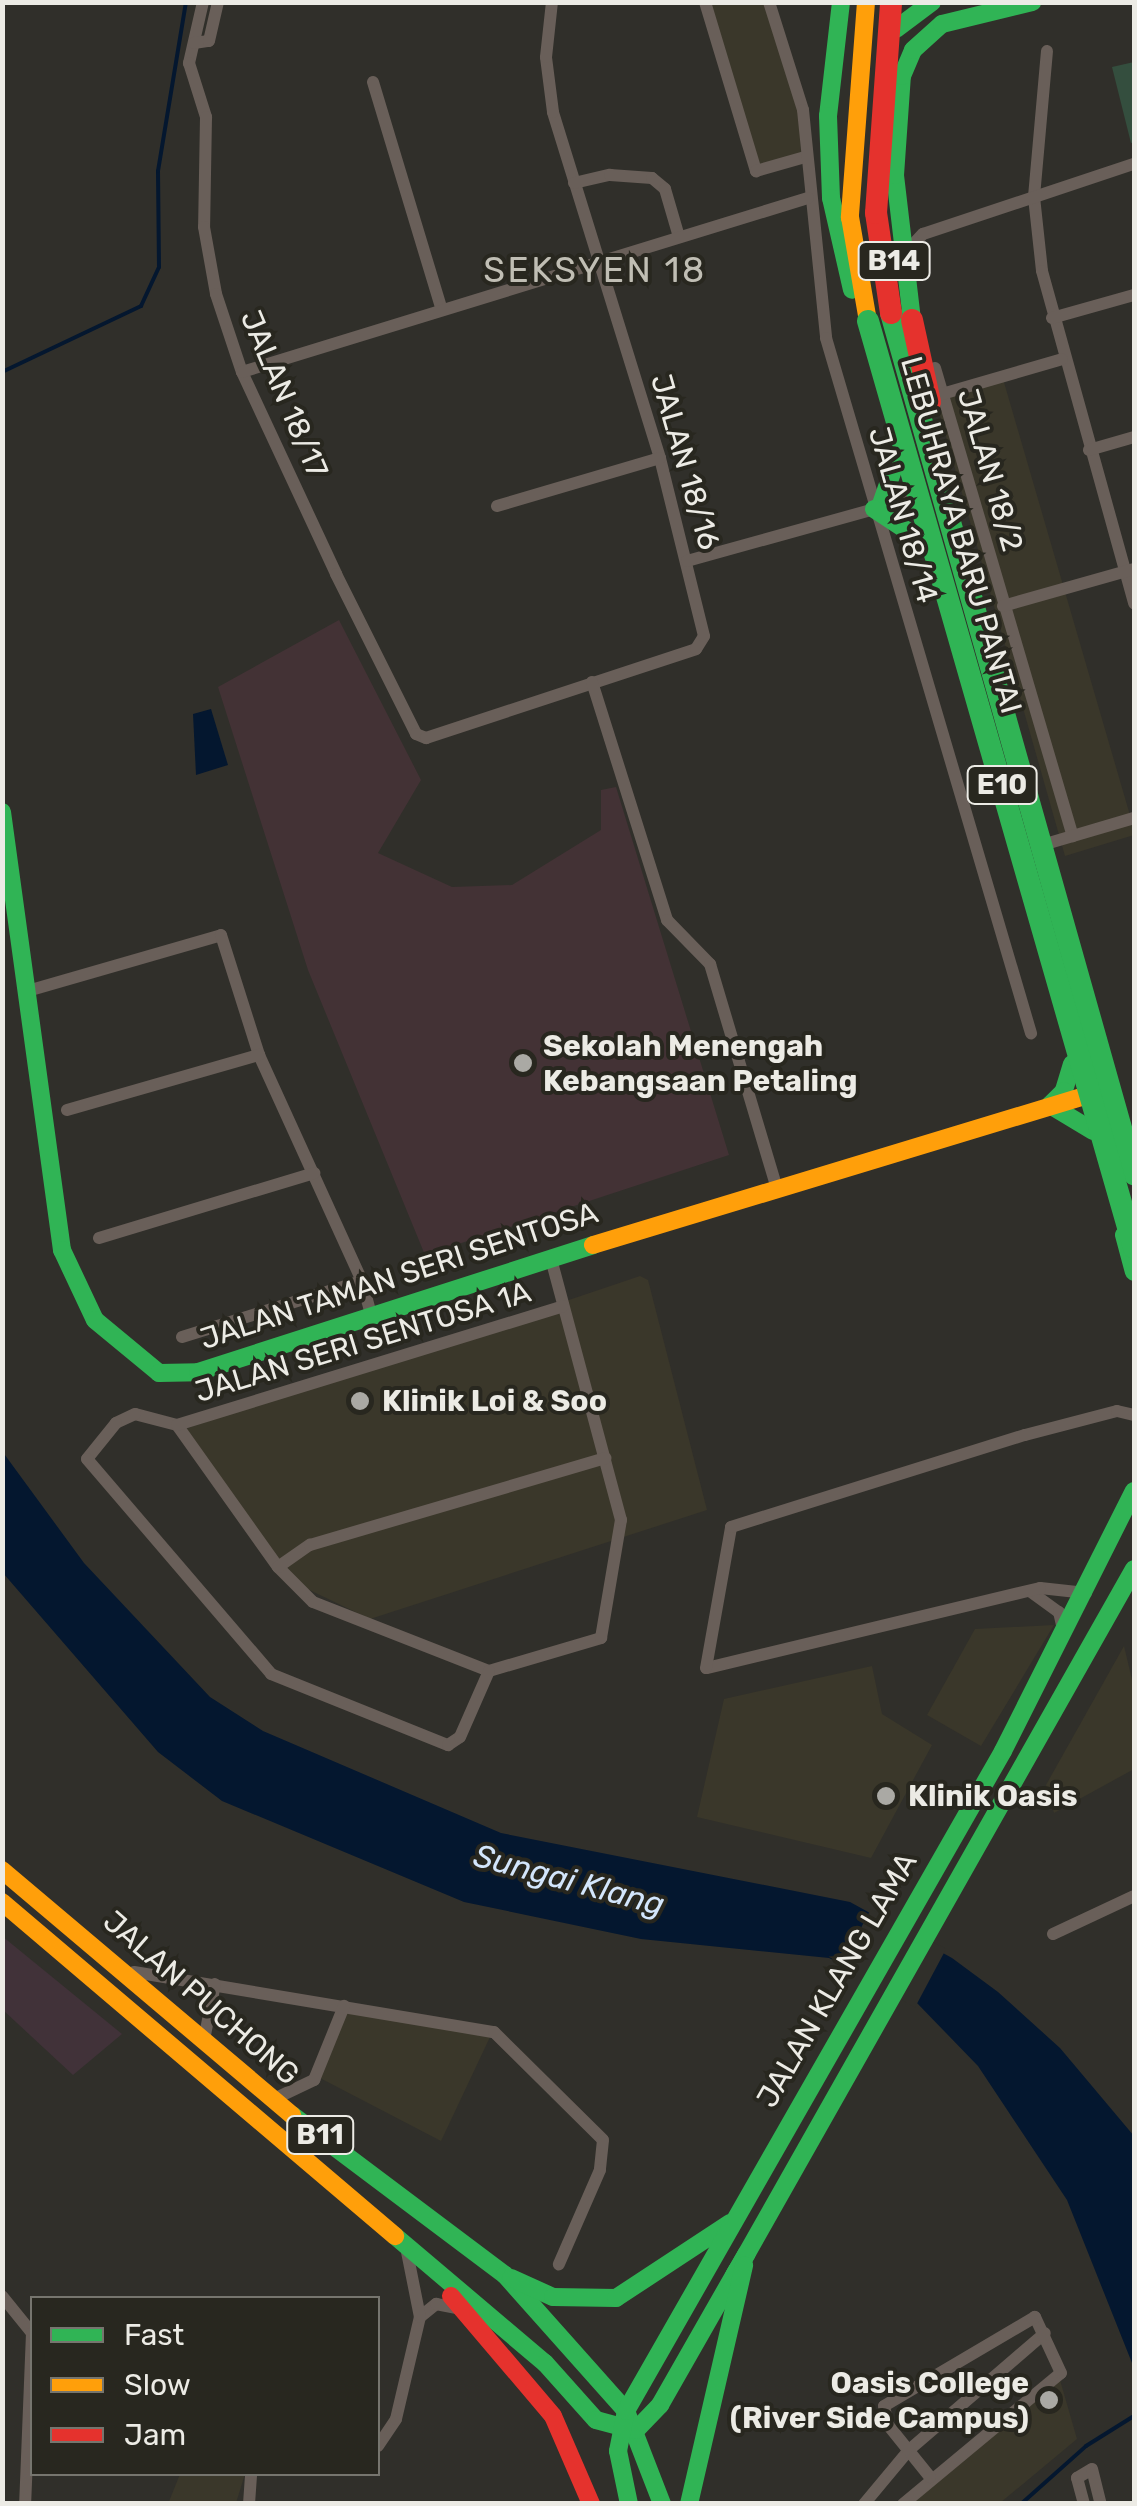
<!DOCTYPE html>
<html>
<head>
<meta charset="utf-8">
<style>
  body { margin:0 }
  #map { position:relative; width:1137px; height:2506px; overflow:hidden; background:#302f2a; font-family:Rubik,sans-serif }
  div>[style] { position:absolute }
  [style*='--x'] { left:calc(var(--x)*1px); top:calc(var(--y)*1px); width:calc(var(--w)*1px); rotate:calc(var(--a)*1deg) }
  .built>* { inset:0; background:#3a372a }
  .education>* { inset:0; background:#433235 }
  .medical>* { inset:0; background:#413239 }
  .green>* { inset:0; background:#344e3e }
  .water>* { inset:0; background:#04172f }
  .pier>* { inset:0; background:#302f2a; transform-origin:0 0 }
  .stream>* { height:4px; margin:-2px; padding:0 2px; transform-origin:2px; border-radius:2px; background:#04172f }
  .street>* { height:12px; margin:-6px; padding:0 6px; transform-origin:6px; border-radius:6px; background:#695f59 }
  .fast>* { height:18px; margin:-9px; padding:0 9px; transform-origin:9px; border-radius:9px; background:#30b455 }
  .slow>* { height:18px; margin:-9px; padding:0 9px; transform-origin:9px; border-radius:9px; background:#ff9f0a }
  .jam>* { height:18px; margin:-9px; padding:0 9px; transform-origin:9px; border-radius:9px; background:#e5322d }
  .fast-bridge>* { height:22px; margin:-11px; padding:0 11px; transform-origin:11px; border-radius:11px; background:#30b455 }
  .jam-bridge>* { height:22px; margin:-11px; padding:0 11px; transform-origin:11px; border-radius:11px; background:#e5322d }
  .dots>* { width:28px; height:28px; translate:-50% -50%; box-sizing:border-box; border:5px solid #28271f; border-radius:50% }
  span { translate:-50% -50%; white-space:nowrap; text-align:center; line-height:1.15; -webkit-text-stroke:8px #28271f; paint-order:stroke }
  .shield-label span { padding:2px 8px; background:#28271f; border:2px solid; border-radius:8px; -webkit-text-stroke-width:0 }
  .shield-label { font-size:28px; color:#ecebe5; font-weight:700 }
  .street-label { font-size:30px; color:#ecebe5 }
  .poi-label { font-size:30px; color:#ecebe5; font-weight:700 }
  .left { translate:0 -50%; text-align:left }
  .right { translate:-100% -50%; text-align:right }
  .water-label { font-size:32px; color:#d3e6fc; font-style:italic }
  .quarter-label { font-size:35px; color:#c0beb4; letter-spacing:2.5px }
  .frame { position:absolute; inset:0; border:5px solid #ecebe5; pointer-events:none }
  .legend { position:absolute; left:30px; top:2296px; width:350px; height:180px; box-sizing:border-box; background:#28271f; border:2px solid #76756e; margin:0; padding:12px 18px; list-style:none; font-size:30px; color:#ecebe5 }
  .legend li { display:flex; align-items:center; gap:20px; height:50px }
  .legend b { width:50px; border:2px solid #76756e }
</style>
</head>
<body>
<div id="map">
  <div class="built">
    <i style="clip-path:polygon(710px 3px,766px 3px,799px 111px,801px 153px,759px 166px)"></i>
    <i style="clip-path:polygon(1001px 372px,1134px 829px,1134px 835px,1065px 856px,933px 391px)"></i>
    <i style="clip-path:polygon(640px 1276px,648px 1280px,707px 1510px,370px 1619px,297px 1584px,185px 1429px)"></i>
    <i style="clip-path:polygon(1054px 1625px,981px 1746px,927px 1715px,975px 1629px)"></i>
    <i style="clip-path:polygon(1124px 1646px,1134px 1688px,1134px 1769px,1054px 1813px,1046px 1785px)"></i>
    <i style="clip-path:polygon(872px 1666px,882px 1714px,932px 1745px,871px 1858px,697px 1817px,724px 1699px)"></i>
    <i style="clip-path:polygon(347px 2012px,490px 2037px,441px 2141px,320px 2078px)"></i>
    <i style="clip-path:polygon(1060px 2380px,1077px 2439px,1000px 2503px,909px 2504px)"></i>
    <i style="clip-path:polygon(180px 2474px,245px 2474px,236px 2503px,168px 2504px)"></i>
  </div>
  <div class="education">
    <i style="clip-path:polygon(339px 620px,421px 780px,378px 853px,452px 887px,512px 885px,601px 830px,601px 790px,616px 787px,729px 1155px,425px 1255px,308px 970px,218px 687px)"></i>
  </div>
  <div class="medical">
    <i style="clip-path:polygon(2px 1936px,122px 2034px,73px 2075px,3px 2010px)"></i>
  </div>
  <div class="green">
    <i style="clip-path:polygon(1134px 62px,1134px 142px,1131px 143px,1112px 67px)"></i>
  </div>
  <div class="water">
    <i style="clip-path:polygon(211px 709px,228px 765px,196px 775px,193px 714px)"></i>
    <i style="clip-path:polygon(2px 1451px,84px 1563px,210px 1697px,263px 1731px,501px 1833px,850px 1902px,952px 1958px,998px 1992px,1060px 2048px,1134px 2136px,1134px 2368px,1067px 2200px,978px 2066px,916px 2002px,829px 1958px,641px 1939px,464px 1902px,222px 1801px,158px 1752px,3px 1573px)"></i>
  </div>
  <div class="pier">
    <i style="left:871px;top:1909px;width:85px;height:66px;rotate:28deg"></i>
  </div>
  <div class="stream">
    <i style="--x:2;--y:372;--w:154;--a:-25.4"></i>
    <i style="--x:141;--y:306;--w:43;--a:-65.2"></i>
    <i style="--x:159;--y:267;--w:96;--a:-90.6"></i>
    <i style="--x:158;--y:171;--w:171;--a:-80.6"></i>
    <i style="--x:1021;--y:2504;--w:87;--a:-41.7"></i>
    <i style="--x:1086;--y:2446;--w:57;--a:-32"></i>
  </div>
  <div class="street">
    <i style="--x:203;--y:2;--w:63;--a:102.9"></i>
    <i style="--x:189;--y:63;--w:57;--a:72.5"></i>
    <i style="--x:206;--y:117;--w:110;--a:91"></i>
    <i style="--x:204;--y:227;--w:68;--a:79.8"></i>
    <i style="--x:216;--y:294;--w:82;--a:71.6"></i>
    <i style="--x:242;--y:372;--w:223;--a:65"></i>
    <i style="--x:336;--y:574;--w:179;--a:63.4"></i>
    <i style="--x:416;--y:734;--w:11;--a:22"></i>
    <i style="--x:426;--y:738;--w:284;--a:-18.2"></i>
    <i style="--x:696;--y:649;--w:15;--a:-58"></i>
    <i style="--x:704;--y:636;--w:183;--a:-103.9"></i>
    <i style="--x:660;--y:458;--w:362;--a:-107.2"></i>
    <i style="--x:553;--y:112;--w:55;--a:-97.3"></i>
    <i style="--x:546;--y:57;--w:55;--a:-83.8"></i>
    <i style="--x:705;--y:2;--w:177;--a:73.2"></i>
    <i style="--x:756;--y:171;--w:51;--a:-15.9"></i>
    <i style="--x:769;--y:2;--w:113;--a:72.5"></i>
    <i style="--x:803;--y:110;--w:229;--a:84.2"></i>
    <i style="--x:826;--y:338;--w:725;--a:73.57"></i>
    <i style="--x:194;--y:43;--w:15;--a:-8"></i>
    <i style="--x:209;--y:41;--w:40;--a:-77"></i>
    <i style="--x:1047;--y:51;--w:147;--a:95.1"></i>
    <i style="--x:1034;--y:197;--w:74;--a:83.8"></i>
    <i style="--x:1042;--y:271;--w:345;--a:74.5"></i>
    <i style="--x:373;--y:82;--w:238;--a:73.2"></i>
    <i style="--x:574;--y:183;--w:37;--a:-13"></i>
    <i style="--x:610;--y:175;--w:42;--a:4.1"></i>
    <i style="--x:652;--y:178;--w:17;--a:40"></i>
    <i style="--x:665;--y:189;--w:50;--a:73.7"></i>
    <i style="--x:906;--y:252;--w:25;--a:-47"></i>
    <i style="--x:923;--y:234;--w:222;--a:-18.4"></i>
    <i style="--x:1052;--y:318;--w:85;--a:-15.7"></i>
    <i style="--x:935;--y:368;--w:488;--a:73.6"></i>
    <i style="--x:242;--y:372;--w:592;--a:-17.09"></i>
    <i style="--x:935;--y:396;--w:132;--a:-16.2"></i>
    <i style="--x:1089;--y:450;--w:47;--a:-16.1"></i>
    <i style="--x:497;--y:506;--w:170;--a:-16.4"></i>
    <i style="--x:687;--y:561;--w:243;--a:-15.5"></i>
    <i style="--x:1003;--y:606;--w:136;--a:-15.8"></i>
    <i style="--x:592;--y:682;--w:250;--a:72.5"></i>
    <i style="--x:667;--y:920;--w:62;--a:45.7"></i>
    <i style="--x:710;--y:964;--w:232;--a:73.4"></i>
    <i style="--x:1049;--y:843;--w:89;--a:-16.4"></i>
    <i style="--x:24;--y:992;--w:205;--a:-16.1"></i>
    <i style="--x:221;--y:935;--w:126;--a:72.4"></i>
    <i style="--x:259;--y:1055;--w:248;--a:65.5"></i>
    <i style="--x:362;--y:1281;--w:35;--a:75"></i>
    <i style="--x:67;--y:1110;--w:200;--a:-16"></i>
    <i style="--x:99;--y:1238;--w:225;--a:-16.8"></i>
    <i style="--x:182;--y:1337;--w:189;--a:-17.3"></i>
    <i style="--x:177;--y:1425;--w:174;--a:54.6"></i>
    <i style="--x:278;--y:1567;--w:49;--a:45"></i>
    <i style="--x:313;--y:1602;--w:189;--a:21.4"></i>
    <i style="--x:489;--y:1671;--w:117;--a:-16.4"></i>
    <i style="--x:601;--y:1638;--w:120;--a:-80.4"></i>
    <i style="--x:621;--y:1520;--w:271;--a:-105"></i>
    <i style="--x:177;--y:1425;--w:43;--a:-165.3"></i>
    <i style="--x:135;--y:1414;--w:21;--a:155"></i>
    <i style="--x:116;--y:1423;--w:46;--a:128.9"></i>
    <i style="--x:87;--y:1459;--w:283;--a:49.4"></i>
    <i style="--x:271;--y:1674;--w:191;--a:21.9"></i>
    <i style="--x:448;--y:1745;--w:14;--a:-34"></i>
    <i style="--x:460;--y:1737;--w:72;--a:-66.3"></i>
    <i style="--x:177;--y:1425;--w:404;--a:-17.1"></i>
    <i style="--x:278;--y:1567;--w:39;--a:-35"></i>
    <i style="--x:310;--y:1545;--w:308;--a:-16.4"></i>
    <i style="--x:1031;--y:1592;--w:34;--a:36"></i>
    <i style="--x:1059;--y:1612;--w:17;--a:77"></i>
    <i style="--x:1086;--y:1593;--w:46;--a:-173.8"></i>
    <i style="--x:1040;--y:1588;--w:343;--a:166.5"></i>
    <i style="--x:706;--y:1668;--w:143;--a:-79.9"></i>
    <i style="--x:731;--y:1527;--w:308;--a:-17.4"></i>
    <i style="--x:1025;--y:1435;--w:95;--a:-14.6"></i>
    <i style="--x:1117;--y:1411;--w:17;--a:13"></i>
    <i style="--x:1053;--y:1934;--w:89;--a:-25.1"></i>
    <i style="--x:134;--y:1972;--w:365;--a:9.5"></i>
    <i style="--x:494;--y:2032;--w:153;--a:44.7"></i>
    <i style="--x:603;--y:2140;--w:30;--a:96"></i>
    <i style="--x:600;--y:2170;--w:103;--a:113.6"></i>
    <i style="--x:204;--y:2040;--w:57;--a:-78.9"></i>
    <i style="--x:272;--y:2100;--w:47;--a:-25.5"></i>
    <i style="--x:314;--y:2080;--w:80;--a:-67.9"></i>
    <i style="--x:2;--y:2296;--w:48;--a:51"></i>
    <i style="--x:32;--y:2333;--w:171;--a:92.3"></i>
    <i style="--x:420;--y:2317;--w:21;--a:-39"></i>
    <i style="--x:436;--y:2304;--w:21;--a:11"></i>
    <i style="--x:378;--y:2446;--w:32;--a:-56"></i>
    <i style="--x:396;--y:2419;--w:105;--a:-76.8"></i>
    <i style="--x:420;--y:2317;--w:71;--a:-101.3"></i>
    <i style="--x:249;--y:2504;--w:30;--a:-86"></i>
    <i style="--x:864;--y:2504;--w:70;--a:-50.2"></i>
    <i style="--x:909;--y:2450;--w:179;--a:-40.7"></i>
    <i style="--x:903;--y:2504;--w:205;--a:-39.7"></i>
    <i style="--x:1061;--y:2373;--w:62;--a:-114.9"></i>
    <i style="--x:1035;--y:2317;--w:175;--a:149.5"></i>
    <i style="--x:884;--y:2406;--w:19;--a:78"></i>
    <i style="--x:888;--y:2425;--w:67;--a:51.1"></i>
    <i style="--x:1084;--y:2504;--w:27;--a:-105"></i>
    <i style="--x:1077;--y:2478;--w:17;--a:-31"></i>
    <i style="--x:1092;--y:2469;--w:36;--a:76"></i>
  </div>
  <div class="fast">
    <i style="--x:841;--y:2;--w:115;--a:96.5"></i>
    <i style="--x:828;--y:116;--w:82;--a:87.9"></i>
    <i style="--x:831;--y:198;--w:94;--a:77.1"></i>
    <i style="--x:896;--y:29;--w:45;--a:-36.9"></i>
    <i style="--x:912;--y:320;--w:146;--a:-96.7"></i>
    <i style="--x:895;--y:175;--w:99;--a:-86"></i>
    <i style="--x:902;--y:76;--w:28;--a:-67"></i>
    <i style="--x:913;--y:50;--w:39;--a:-42"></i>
    <i style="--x:942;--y:24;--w:93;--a:-13.7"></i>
    <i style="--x:880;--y:507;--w:54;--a:-70.6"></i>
    <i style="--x:874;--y:509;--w:60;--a:33.4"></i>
    <i style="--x:2;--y:812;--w:442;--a:82.2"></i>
    <i style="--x:62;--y:1250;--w:77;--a:64.8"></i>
    <i style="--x:95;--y:1320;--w:83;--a:39.6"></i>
    <i style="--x:159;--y:1373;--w:39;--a:-1"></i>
    <i style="--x:198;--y:1372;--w:415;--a:-17.8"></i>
    <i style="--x:1072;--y:1064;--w:28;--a:107"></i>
    <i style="--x:1064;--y:1091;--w:20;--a:135"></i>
    <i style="--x:1050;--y:1105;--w:50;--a:31.2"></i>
    <i style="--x:1124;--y:1235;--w:38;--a:75"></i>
    <i style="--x:292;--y:2115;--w:266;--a:36.9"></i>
    <i style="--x:505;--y:2275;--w:182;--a:48.3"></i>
    <i style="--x:626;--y:2411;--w:100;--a:68.8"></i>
    <i style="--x:395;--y:2236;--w:197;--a:40.3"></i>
    <i style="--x:545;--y:2363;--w:76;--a:48.2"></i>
    <i style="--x:596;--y:2420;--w:39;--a:15"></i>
    <i style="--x:747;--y:2253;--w:20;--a:120"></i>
    <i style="--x:737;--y:2270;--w:7;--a:117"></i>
    <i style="--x:734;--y:2276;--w:812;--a:-60.5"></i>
    <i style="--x:511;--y:2278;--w:46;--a:24.3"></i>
    <i style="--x:553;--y:2297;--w:63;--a:0.9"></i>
    <i style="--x:616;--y:2298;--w:136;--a:-33.3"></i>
    <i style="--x:636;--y:2430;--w:35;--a:-46"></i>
    <i style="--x:660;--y:2405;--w:153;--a:-60.3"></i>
    <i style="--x:629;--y:2504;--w:54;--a:-101.7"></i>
    <i style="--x:618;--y:2451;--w:41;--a:-78.7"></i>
    <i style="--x:626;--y:2411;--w:760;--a:-60.26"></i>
    <i style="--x:1003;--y:1751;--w:291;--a:-63.3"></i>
    <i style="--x:689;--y:2504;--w:245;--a:-77"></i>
  </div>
  <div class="slow">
    <i style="--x:866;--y:2;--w:216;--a:94.3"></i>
    <i style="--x:850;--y:217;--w:106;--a:80.2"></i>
    <i style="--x:593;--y:1245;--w:528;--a:-16.86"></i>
    <i style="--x:2;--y:1870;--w:380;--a:40.2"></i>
    <i style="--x:2;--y:1902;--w:516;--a:40.36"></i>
  </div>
  <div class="jam">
    <i style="--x:451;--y:2296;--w:157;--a:49.6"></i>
    <i style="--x:553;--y:2416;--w:96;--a:66.6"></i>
  </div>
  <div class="fast-bridge">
    <i style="--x:891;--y:313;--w:895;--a:74.24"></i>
    <i style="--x:868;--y:321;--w:964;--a:73.99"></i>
  </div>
  <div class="jam-bridge">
    <i style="--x:891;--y:313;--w:101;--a:-98.5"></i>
    <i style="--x:876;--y:213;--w:212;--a:-85.9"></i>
    <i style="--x:912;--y:320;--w:84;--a:77.6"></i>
  </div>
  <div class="dots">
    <i style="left:523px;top:1063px;background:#aaa9a4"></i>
    <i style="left:360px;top:1401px;background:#aaa9a4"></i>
    <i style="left:886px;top:1796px;background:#aaa9a4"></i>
    <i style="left:1049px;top:2400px;background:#aaa9a4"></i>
  </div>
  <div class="shield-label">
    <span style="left:894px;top:261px">B14</span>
    <span style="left:1002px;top:785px">E10</span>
    <span style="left:320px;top:2135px">B11</span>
  </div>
  <div class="street-label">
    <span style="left:284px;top:394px;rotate:67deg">JALAN 18/17</span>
    <span style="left:685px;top:462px;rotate:74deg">JALAN 18/16</span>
    <span style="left:990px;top:470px;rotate:74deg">JALAN 18/2</span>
    <span style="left:903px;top:515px;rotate:74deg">JALAN 18/14</span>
    <span style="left:961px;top:535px;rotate:74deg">LEBUHRAYA BARU PANTAI</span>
    <span style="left:399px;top:1276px;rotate:-18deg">JALAN TAMAN SERI SENTOSA</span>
    <span style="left:363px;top:1342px;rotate:-17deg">JALAN SERI SENTOSA 1A</span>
    <span style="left:837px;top:1980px;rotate:-60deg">JALAN KLANG LAMA</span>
    <span style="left:201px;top:1998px;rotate:41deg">JALAN PUCHONG</span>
  </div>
  <div class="poi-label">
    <span class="left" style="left:543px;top:1063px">Sekolah Menengah<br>Kebangsaan Petaling</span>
    <span class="left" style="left:382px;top:1401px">Klinik Loi &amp; Soo</span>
    <span class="left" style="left:908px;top:1796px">Klinik Oasis</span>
    <span class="right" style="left:1029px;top:2400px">Oasis College<br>(River Side Campus)</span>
  </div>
  <div class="water-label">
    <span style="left:569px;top:1880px;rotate:15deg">Sungai Klang</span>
  </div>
  <div class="quarter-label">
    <span style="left:595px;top:270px">SEKSYEN 18</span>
  </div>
  <div class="frame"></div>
  <ul class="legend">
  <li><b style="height:12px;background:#30b455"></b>Fast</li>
  <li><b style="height:12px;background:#ff9f0a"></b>Slow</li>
  <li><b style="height:12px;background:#e5322d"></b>Jam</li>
  </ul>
</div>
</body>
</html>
